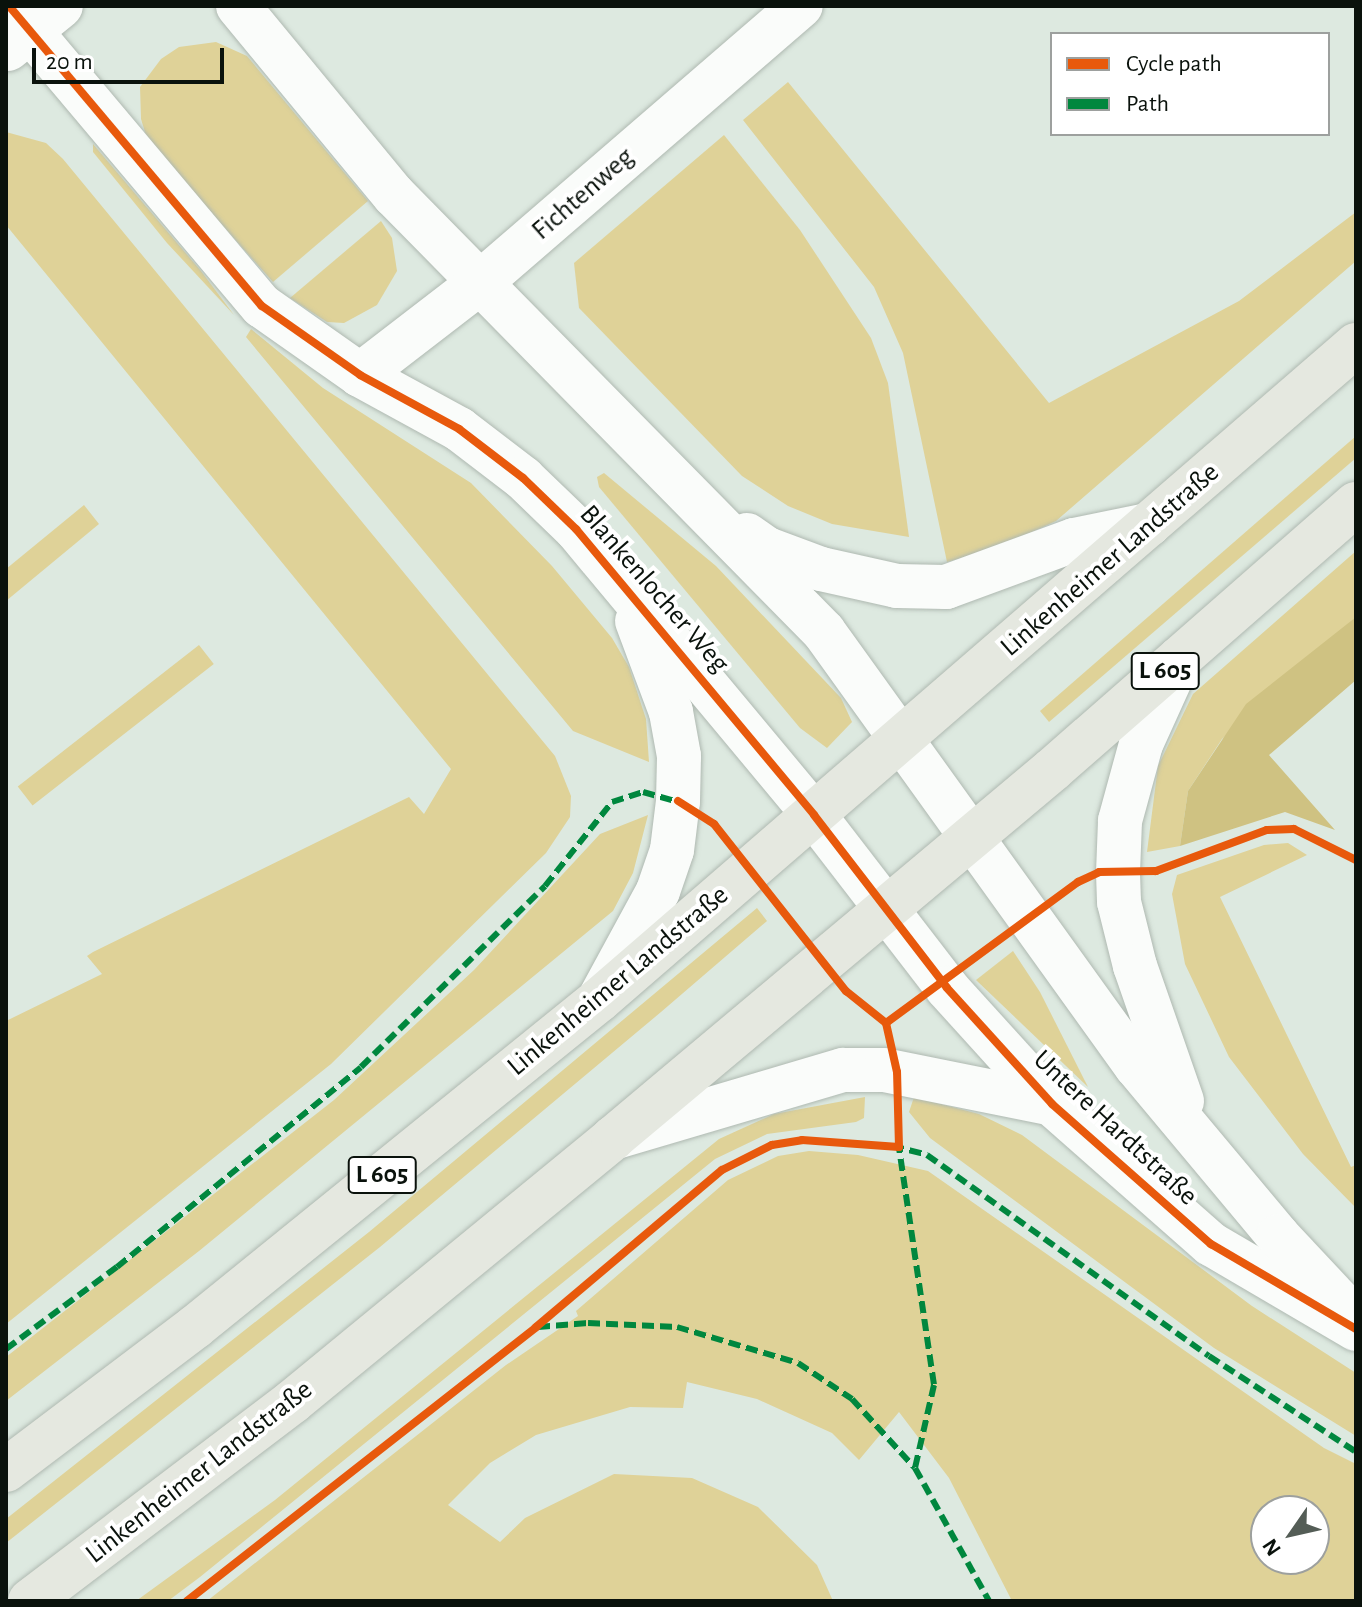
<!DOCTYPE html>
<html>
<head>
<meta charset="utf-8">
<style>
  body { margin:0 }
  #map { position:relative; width:1362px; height:1607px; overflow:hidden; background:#dde9e0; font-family:"Alegreya Sans",sans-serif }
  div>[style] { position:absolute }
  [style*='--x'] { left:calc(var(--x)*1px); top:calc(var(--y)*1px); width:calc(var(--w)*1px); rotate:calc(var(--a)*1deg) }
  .green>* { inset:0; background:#dfd298; transform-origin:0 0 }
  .forest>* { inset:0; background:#cfc282 }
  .roads { filter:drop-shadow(0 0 2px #afb9b1) drop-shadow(0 0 2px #afb9b1) }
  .minor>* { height:44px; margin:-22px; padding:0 22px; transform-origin:22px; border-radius:22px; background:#fafcfa }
  .major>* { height:44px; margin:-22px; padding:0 22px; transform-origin:22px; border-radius:22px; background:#e5e8e0 }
  .quiet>* { height:6px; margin-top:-3px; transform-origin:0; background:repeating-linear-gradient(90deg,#00873e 0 12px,transparent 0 18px) }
  .cycleway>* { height:8px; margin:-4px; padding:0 4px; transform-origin:4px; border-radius:4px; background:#e8590c }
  span { translate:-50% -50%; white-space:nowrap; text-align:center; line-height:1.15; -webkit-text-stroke:8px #fff; paint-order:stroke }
  .shield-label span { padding:2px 6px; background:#fff; border:2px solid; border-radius:6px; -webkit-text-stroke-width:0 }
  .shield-label { font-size:26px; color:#0a120c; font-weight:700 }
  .street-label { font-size:28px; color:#0a120c }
  .frame { position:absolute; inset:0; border:8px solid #0a120c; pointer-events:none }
  .legend { position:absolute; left:1050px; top:32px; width:280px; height:104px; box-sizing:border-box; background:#fff; border:2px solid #9da09e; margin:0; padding:10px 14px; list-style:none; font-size:24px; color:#0a120c }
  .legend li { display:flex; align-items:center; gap:16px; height:40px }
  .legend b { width:40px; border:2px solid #9da09e }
  .north { position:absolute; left:1250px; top:1495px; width:80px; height:80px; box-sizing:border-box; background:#fff; border:2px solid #9da09e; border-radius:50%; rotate:236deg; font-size:22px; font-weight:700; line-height:32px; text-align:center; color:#0a120c }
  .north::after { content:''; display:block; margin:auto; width:28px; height:36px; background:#545d56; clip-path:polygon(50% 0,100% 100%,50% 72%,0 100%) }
  .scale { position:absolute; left:32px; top:48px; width:192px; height:36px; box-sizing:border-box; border:4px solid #0a120c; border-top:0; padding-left:10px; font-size:24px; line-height:28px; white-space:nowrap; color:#0a120c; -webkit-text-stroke:6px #fff; paint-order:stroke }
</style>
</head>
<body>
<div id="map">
  <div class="green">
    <i style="clip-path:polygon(216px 42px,247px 56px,368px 201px,273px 282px,148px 142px,141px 119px,140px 87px,161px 59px,179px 47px)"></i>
    <i style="clip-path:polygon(788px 82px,1049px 403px,1239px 301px,1356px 212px,1356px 261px,1056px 521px,997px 548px,947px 562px,903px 353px,874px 287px,743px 120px)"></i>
    <i style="clip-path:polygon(6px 132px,46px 143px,63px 159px,555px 756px,571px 796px,570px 817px,546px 853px,331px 1064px,6px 1324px,6px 1021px,102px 974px,87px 956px,93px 952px,409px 797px,424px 814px,451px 769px,6px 225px)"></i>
    <i style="clip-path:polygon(724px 135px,800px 230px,871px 338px,888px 383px,909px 537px,832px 524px,788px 506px,742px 476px,579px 308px,574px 263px)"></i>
    <i style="clip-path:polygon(93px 144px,201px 271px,234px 315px,167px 243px,93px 152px)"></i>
    <i style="clip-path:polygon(381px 221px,392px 238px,397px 271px,377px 305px,344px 323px,327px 322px,290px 298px)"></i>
    <i style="clip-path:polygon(251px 329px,323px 388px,471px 483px,552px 566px,612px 638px,629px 667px,646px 719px,649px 762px,573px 731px,246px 337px)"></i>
    <i style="clip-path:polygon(1356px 436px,1356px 458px,1049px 722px,1040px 711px)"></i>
    <i style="clip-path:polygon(604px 473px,716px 566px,841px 698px,852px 722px,827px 748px,800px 728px,599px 487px,597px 477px)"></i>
    <i style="clip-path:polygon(84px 505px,99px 524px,6px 601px,6px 569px)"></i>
    <i style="clip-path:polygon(1356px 551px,1356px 617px,1222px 739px,1188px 791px,1180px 846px,1147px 852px,1158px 766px,1193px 694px)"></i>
    <i style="left:199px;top:645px;width:24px;height:230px;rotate:52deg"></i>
    <i style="clip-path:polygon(648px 815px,633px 873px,613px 911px,199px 1251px,6px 1401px,6px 1357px,334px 1100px,474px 970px,600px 834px)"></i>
    <i style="clip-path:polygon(1288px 843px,1307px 855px,1220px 897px,1351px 1167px,1356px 1165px,1356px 1208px,1303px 1154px,1229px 1057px,1185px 964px,1172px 894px,1177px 875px,1264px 845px)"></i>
    <i style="clip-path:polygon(757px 908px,767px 921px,661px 1012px,380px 1247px,6px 1543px,6px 1519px,369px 1232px)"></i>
    <i style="clip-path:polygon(1013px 951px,1040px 992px,1088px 1087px,976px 980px)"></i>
    <i style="clip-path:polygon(865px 1097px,864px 1118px,856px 1122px,767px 1134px,715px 1159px,200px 1577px,168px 1601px,136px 1601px,275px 1500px,719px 1139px,774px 1114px)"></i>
    <i style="clip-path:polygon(914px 1097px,979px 1114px,1022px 1135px,1252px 1306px,1356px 1373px,1356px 1436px,1214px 1348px,930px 1138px,909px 1112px)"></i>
    <i style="clip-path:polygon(evenodd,809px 1151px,858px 1155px,928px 1171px,1324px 1448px,1356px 1464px,1356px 1601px,1012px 1601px,949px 1478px,899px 1412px,859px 1460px,832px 1433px,757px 1399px,687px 1382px,683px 1408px,630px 1407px,536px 1435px,490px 1463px,448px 1505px,500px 1542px,525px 1518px,614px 1474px,692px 1478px,758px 1507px,817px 1565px,833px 1601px,207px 1601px,506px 1365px,578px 1316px,576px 1311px,728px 1180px,778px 1156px,809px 1151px,1266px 1511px,1314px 1511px,1314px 1559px,1266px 1559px,1266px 1511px)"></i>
  </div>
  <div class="forest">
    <i style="clip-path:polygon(1356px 617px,1356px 680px,1269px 755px,1335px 830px,1285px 812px,1180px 846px,1188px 791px,1246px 704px)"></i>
  </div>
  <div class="roads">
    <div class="minor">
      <i style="--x:9;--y:6;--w:392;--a:49.9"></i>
      <i style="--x:262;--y:306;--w:120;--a:35.1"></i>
      <i style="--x:360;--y:375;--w:113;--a:28.6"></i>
      <i style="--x:459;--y:429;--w:81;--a:37.4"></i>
      <i style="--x:523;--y:478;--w:74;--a:43.9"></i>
      <i style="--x:576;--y:529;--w:372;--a:50.2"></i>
      <i style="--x:814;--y:815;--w:218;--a:52.4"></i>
      <i style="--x:947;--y:988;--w:156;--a:47.8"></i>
      <i style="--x:1052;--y:1104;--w:212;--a:41.4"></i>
      <i style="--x:1211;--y:1244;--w:168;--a:30.4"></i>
      <i style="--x:238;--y:6;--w:245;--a:50.5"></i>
      <i style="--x:394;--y:195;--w:613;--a:45.46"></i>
      <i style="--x:824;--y:632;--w:535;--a:54.29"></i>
      <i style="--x:1136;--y:1066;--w:222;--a:50.1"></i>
      <i style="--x:1278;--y:1236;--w:107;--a:46.9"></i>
      <i style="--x:8;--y:49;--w:68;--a:-39.1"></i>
      <i style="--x:360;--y:375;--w:154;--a:-37.6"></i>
      <i style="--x:482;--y:281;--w:421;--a:-40.8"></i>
      <i style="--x:747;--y:535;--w:24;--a:35"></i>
      <i style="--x:767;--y:549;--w:58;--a:20.3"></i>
      <i style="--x:821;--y:569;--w:78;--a:12.6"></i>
      <i style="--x:897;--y:586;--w:49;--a:1.2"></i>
      <i style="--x:946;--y:587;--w:136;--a:-20.2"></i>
      <i style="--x:1074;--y:540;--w:76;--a:-11.5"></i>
      <i style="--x:1180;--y:658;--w:94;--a:114.4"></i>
      <i style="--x:1141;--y:744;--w:80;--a:105.3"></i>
      <i style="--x:1120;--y:821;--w:52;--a:92.2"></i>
      <i style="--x:1118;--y:873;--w:29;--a:88"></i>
      <i style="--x:1119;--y:902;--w:66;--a:76"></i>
      <i style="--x:1135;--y:966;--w:143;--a:70.8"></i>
      <i style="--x:601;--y:996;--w:119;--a:-61.5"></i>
      <i style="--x:658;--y:891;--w:43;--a:-71.1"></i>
      <i style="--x:672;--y:850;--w:49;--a:-83"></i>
      <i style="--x:678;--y:801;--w:45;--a:-88.7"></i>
      <i style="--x:679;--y:756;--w:45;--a:-100.3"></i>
      <i style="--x:671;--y:712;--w:97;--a:-110.5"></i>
      <i style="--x:613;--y:1138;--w:240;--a:-16.5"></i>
      <i style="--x:843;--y:1070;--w:41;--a:0"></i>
      <i style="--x:884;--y:1070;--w:171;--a:11.4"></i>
    </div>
    <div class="major">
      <i style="--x:6;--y:1470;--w:237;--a:-37.1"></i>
      <i style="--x:195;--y:1327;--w:520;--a:-38.99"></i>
      <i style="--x:599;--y:1000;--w:1001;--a:-40.87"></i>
      <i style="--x:30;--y:1601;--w:329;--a:-37.2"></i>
      <i style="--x:292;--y:1402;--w:416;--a:-39.4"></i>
      <i style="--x:613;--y:1138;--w:573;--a:-39.97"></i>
      <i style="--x:1052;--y:770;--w:404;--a:-41.2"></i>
    </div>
  </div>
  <div class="quiet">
    <i style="--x:898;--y:1141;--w:247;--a:81.6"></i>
    <i style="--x:934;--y:1385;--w:85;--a:102.9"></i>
    <i style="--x:892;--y:1146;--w:36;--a:14"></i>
    <i style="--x:927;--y:1155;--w:346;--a:35.5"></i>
    <i style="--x:1209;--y:1356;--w:176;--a:33.1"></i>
    <i style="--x:538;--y:1327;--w:50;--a:-4.6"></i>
    <i style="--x:588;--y:1323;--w:89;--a:2.6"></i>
    <i style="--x:677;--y:1327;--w:126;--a:16.6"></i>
    <i style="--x:798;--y:1363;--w:65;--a:33.7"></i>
    <i style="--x:852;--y:1399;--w:93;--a:47.6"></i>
    <i style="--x:915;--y:1468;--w:152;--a:60.9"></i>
    <i style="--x:6;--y:1349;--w:138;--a:-36.5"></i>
    <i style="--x:117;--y:1267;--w:315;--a:-39.3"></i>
    <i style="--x:361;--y:1067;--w:258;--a:-44.5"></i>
    <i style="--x:545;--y:886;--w:107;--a:-51.4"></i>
    <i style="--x:612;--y:802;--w:33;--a:-18"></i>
    <i style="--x:643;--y:792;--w:41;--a:15.8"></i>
  </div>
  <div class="cycleway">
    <i style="--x:9;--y:6;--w:392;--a:49.9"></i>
    <i style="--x:262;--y:306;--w:120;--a:35.1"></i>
    <i style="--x:360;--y:375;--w:113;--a:28.6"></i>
    <i style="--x:459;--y:429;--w:81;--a:37.4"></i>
    <i style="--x:523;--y:478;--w:74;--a:43.9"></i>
    <i style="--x:576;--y:529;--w:372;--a:50.2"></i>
    <i style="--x:814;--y:815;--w:218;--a:52.4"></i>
    <i style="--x:947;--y:988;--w:156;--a:47.8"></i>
    <i style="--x:1052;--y:1104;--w:212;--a:41.4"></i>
    <i style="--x:1211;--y:1244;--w:168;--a:30.4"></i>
    <i style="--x:678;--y:801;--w:43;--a:32.6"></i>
    <i style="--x:714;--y:824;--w:213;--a:51.7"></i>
    <i style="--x:846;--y:991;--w:51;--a:38.7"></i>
    <i style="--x:187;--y:1601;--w:444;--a:-38.1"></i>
    <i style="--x:536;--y:1327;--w:243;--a:-40.2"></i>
    <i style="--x:722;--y:1170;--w:56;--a:-26.6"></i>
    <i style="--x:772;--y:1145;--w:30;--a:-9"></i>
    <i style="--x:802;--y:1140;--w:97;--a:4.1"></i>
    <i style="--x:899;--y:1147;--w:75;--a:-91.5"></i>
    <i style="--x:897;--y:1072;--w:50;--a:-102.7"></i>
    <i style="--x:886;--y:1023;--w:238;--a:-36.3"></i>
    <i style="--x:1078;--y:882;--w:23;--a:-25"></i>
    <i style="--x:1099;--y:872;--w:57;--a:-1"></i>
    <i style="--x:1156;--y:871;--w:118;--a:-20.3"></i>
    <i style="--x:1267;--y:830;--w:27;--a:-2"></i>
    <i style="--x:1294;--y:829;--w:69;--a:26.6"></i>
  </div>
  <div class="shield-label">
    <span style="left:1165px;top:671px">L 605</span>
    <span style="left:382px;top:1175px">L 605</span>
  </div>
  <div class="street-label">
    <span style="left:583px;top:194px;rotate:-41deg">Fichtenweg</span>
    <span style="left:1110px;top:560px;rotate:-41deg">Linkenheimer Landstraße</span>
    <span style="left:654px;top:589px;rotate:49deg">Blankenlocher Weg</span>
    <span style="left:618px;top:981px;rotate:-40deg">Linkenheimer Landstraße</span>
    <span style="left:1115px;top:1128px;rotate:43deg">Untere Hardtstraße</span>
    <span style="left:199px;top:1472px;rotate:-38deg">Linkenheimer Landstraße</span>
  </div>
  <div class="frame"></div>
  <ul class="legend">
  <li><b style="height:10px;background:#e8590c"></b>Cycle path</li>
  <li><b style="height:10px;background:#00873e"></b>Path</li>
  </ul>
  <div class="north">N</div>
  <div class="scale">20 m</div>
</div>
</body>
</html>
